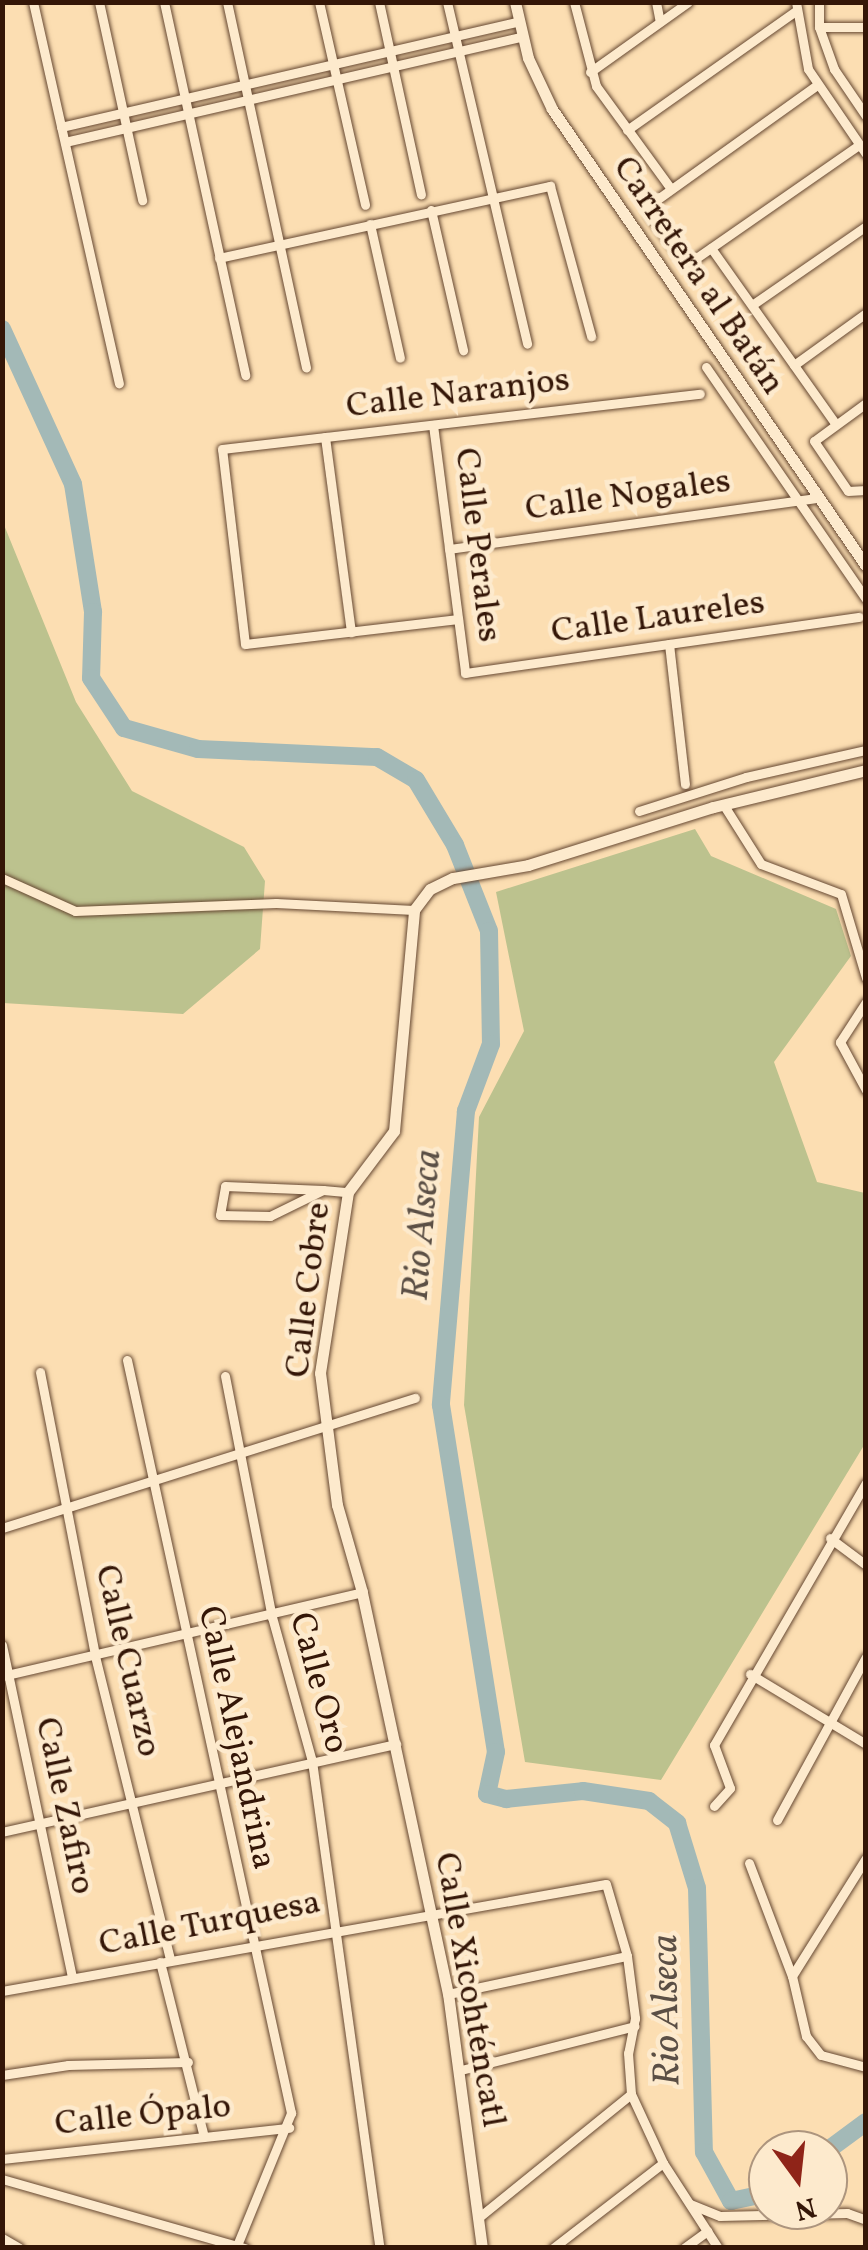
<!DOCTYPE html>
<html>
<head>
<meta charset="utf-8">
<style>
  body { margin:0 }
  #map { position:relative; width:868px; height:2250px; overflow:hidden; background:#fcdeb2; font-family:Vollkorn,serif }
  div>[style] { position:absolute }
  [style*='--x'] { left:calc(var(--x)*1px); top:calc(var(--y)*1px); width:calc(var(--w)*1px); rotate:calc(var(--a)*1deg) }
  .green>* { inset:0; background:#bcc28e }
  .river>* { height:18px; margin:-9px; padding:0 9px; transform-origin:9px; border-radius:9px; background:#a3b9b7 }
  .roads { filter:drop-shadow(0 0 2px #664832) drop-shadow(0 0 2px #664832) }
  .minor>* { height:9px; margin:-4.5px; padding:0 4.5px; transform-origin:4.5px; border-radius:4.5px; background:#fdeacd }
  .tertiary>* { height:11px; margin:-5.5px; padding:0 5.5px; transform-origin:5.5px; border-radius:5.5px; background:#fdeacd }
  span { translate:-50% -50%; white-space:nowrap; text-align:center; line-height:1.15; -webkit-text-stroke:9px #fdeacd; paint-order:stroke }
  .street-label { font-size:35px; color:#341607 }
  .water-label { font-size:38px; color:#5b4f45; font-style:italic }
  .frame { position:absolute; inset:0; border:5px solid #341607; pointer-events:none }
  .north { position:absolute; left:748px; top:2130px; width:100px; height:100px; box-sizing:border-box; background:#fdeacd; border:2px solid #ad957e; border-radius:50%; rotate:165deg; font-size:28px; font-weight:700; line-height:40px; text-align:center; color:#341607 }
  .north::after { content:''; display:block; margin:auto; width:35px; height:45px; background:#8f2418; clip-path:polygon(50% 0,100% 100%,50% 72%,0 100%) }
</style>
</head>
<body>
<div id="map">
  <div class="green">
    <i style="clip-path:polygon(2px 520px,76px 702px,132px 791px,244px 847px,265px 881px,260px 949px,183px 1014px,3px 1003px)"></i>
    <i style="clip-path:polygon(695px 829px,711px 856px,836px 909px,851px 956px,774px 1062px,817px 1182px,865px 1193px,866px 1442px,661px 1780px,525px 1762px,464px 1405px,479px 1117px,524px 1031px,496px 892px)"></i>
  </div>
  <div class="river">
    <i style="--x:2;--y:329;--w:170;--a:65.4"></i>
    <i style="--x:73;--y:484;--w:130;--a:81.1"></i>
    <i style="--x:93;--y:612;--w:66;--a:91.7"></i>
    <i style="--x:91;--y:678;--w:60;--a:56.6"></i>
    <i style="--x:124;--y:728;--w:77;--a:15.8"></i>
    <i style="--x:198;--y:749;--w:179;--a:2.6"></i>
    <i style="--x:377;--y:757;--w:45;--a:30.5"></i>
    <i style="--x:416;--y:780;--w:76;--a:59"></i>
    <i style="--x:455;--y:845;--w:92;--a:68.4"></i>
    <i style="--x:489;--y:931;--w:113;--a:89"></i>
    <i style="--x:491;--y:1044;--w:72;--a:110.5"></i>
    <i style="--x:466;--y:1111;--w:295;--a:94.9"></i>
    <i style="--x:441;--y:1405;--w:351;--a:81"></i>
    <i style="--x:496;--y:1752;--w:43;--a:102.1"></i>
    <i style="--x:487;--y:1794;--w:20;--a:15"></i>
    <i style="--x:506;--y:1799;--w:77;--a:-5.9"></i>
    <i style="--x:583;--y:1791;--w:67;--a:8.6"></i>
    <i style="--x:649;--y:1801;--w:36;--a:38"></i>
    <i style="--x:677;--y:1823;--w:68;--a:72.9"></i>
    <i style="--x:697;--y:1888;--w:264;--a:88.5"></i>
    <i style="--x:704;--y:2152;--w:56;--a:61.1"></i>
    <i style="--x:731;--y:2201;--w:38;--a:-12"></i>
    <i style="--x:828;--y:2150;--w:47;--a:-36.4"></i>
  </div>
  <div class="roads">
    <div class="minor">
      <i style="--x:33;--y:2;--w:391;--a:77.3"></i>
      <i style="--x:99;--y:2;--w:203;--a:77.7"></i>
      <i style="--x:164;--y:2;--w:382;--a:77.7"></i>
      <i style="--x:227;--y:2;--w:374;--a:77.8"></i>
      <i style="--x:319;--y:2;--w:208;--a:77.2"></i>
      <i style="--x:379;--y:2;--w:197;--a:77.7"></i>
      <i style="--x:447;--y:2;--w:351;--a:76.8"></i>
      <i style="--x:574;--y:2;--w:87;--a:75.3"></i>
      <i style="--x:596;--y:86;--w:127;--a:53.9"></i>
      <i style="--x:656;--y:2;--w:20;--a:79"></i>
      <i style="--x:796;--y:2;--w:68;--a:79.8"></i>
      <i style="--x:808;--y:69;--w:103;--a:55.7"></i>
      <i style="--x:819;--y:2;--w:25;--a:90"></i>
      <i style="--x:819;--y:27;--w:45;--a:70.3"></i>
      <i style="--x:834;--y:69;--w:57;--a:55.8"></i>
      <i style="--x:819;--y:27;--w:47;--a:0"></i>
      <i style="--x:590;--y:72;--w:120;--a:-35.5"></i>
      <i style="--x:817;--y:85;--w:204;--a:144.4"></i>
      <i style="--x:651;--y:204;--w:10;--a:101"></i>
      <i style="--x:649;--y:214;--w:57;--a:53.5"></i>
      <i style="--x:683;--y:260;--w:9;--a:6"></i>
      <i style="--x:692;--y:261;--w:203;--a:-34.8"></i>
      <i style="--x:61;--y:127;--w:470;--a:-13"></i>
      <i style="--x:627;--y:130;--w:207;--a:-35.2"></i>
      <i style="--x:65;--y:142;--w:470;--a:-13"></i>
      <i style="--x:431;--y:210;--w:144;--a:77.1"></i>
      <i style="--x:370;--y:224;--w:137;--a:77.4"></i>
      <i style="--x:711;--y:248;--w:214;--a:54.7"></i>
      <i style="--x:219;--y:258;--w:339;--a:-12.3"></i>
      <i style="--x:550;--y:186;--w:156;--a:74.7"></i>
      <i style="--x:752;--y:305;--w:139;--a:-34.7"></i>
      <i style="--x:794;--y:365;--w:89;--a:-35.8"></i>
      <i style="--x:706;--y:367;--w:282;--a:55.4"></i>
      <i style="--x:866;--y:403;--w:64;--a:143.8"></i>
      <i style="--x:814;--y:441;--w:60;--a:55.8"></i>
      <i style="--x:848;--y:491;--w:18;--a:-3"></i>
      <i style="--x:433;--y:425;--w:250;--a:82.6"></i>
      <i style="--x:465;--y:673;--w:398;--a:-8.1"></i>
      <i style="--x:325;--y:437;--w:197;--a:82.4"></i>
      <i style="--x:449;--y:549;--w:370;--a:-7.9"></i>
      <i style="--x:458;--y:619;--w:214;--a:173.3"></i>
      <i style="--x:245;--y:644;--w:196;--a:-96.7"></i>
      <i style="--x:222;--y:449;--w:481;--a:-6.6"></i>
      <i style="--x:669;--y:644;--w:141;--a:83.5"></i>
      <i style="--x:723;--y:804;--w:71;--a:57.7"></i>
      <i style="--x:761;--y:864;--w:85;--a:20.6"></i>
      <i style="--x:841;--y:894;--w:88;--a:73.4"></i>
      <i style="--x:639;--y:811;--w:112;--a:-17.6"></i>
      <i style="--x:746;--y:777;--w:123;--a:-12.7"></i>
      <i style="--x:2;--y:878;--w:80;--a:24.3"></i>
      <i style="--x:75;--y:911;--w:201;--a:-2.3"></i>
      <i style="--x:276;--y:903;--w:138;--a:2.9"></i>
      <i style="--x:866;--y:1002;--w:48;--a:123"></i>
      <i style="--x:840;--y:1042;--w:55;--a:61.6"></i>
      <i style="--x:323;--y:1190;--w:59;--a:153.9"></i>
      <i style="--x:270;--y:1216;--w:50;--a:-178.9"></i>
      <i style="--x:220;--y:1215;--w:29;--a:-80"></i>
      <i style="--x:225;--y:1186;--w:98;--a:2.3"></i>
      <i style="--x:323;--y:1190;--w:25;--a:5"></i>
      <i style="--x:127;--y:1360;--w:771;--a:77.71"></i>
      <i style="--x:291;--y:2113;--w:146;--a:112.2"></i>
      <i style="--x:40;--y:1372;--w:289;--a:79"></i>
      <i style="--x:95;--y:1656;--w:313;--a:76.1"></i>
      <i style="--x:225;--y:1376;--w:246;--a:79"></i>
      <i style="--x:272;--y:1617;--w:149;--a:74.5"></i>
      <i style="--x:312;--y:1761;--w:492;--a:82.1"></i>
      <i style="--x:2;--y:1528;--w:433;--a:-17.5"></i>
      <i style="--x:830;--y:1538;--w:45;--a:36.9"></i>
      <i style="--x:2;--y:1645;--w:340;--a:78.1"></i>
      <i style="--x:750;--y:1674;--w:135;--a:31.1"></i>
      <i style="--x:2;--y:1676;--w:370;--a:-13.1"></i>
      <i style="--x:714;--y:1806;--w:24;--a:-48"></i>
      <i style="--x:730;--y:1788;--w:46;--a:-110.4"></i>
      <i style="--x:714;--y:1745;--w:303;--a:-59.9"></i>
      <i style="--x:777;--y:1820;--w:186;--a:-61.4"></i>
      <i style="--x:2;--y:1832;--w:404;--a:-12.6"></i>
      <i style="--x:749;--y:1863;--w:121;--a:69.2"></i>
      <i style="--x:792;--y:1976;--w:62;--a:76.9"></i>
      <i style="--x:806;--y:2036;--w:24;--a:52"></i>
      <i style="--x:821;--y:2055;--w:47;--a:14.9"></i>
      <i style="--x:160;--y:1962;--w:180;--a:75.9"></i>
      <i style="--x:792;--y:1976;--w:139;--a:-57.9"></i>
      <i style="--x:2;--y:1991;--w:613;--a:-10.05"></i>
      <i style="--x:606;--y:1884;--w:75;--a:73.7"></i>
      <i style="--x:627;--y:1956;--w:63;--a:82.6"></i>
      <i style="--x:635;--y:2018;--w:36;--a:101"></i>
      <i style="--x:628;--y:2053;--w:41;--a:85.8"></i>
      <i style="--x:631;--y:2094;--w:76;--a:65.1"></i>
      <i style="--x:663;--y:2163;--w:101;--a:57.1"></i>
      <i style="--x:448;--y:1994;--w:183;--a:-12"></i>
      <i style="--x:461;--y:2070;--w:179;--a:-14.2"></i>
      <i style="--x:2;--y:2075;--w:67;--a:-8.6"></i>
      <i style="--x:68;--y:2065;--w:120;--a:-1.4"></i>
      <i style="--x:2;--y:2159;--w:289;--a:-6.2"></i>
      <i style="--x:2;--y:2179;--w:253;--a:15.9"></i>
      <i style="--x:690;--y:2204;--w:32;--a:22"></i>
      <i style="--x:720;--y:2216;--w:127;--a:-1.4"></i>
      <i style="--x:847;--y:2213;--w:20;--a:20"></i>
      <i style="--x:478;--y:2218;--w:197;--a:-39"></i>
      <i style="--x:2;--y:2238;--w:20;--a:30"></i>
      <i style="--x:553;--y:2248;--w:139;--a:-37.7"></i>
      <i style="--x:684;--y:2248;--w:29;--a:-36"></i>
    </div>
    <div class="tertiary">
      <i style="--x:515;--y:2;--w:57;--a:76.9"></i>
      <i style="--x:528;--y:58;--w:56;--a:64.8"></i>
      <i style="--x:552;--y:109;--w:554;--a:55.51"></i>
      <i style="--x:482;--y:2248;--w:256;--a:-97.6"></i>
      <i style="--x:448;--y:1994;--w:411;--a:-102.1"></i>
      <i style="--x:362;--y:1592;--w:91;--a:-106"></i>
      <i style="--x:337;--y:1505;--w:133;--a:-97.3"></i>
      <i style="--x:320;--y:1373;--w:183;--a:-81.2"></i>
      <i style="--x:348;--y:1192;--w:76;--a:-53"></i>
      <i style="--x:394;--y:1131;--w:222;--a:-84.8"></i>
      <i style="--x:414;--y:910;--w:26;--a:-53"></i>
      <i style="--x:430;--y:889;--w:25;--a:-26"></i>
      <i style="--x:453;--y:878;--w:76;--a:-9.8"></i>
      <i style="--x:528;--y:865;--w:194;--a:-17.4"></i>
      <i style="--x:713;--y:807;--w:157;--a:-13.6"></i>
    </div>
  </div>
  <div class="street-label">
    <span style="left:698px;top:276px;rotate:56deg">Carretera al Batán</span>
    <span style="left:458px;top:394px;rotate:-7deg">Calle Naranjos</span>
    <span style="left:628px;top:496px;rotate:-8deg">Calle Nogales</span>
    <span style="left:477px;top:545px;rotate:83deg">Calle Perales</span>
    <span style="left:658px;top:618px;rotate:-8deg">Calle Laureles</span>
    <span style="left:309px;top:1290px;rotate:-83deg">Calle Cobre</span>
    <span style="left:127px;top:1661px;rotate:77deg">Calle Cuarzo</span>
    <span style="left:318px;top:1683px;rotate:75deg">Calle Oro</span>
    <span style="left:236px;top:1738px;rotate:78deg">Calle Alejandrina</span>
    <span style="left:64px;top:1806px;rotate:78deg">Calle Zafiro</span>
    <span style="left:210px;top:1924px;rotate:-11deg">Calle Turquesa</span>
    <span style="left:469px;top:1990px;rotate:80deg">Calle Xicohténcatl</span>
    <span style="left:143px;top:2116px;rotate:-6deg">Calle Ópalo</span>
  </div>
  <div class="water-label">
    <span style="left:424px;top:1225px;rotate:-85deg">Rio Alseca</span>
    <span style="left:668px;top:2010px;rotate:-91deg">Rio Alseca</span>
  </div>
  <div class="frame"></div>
  <div class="north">N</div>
</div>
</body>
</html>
